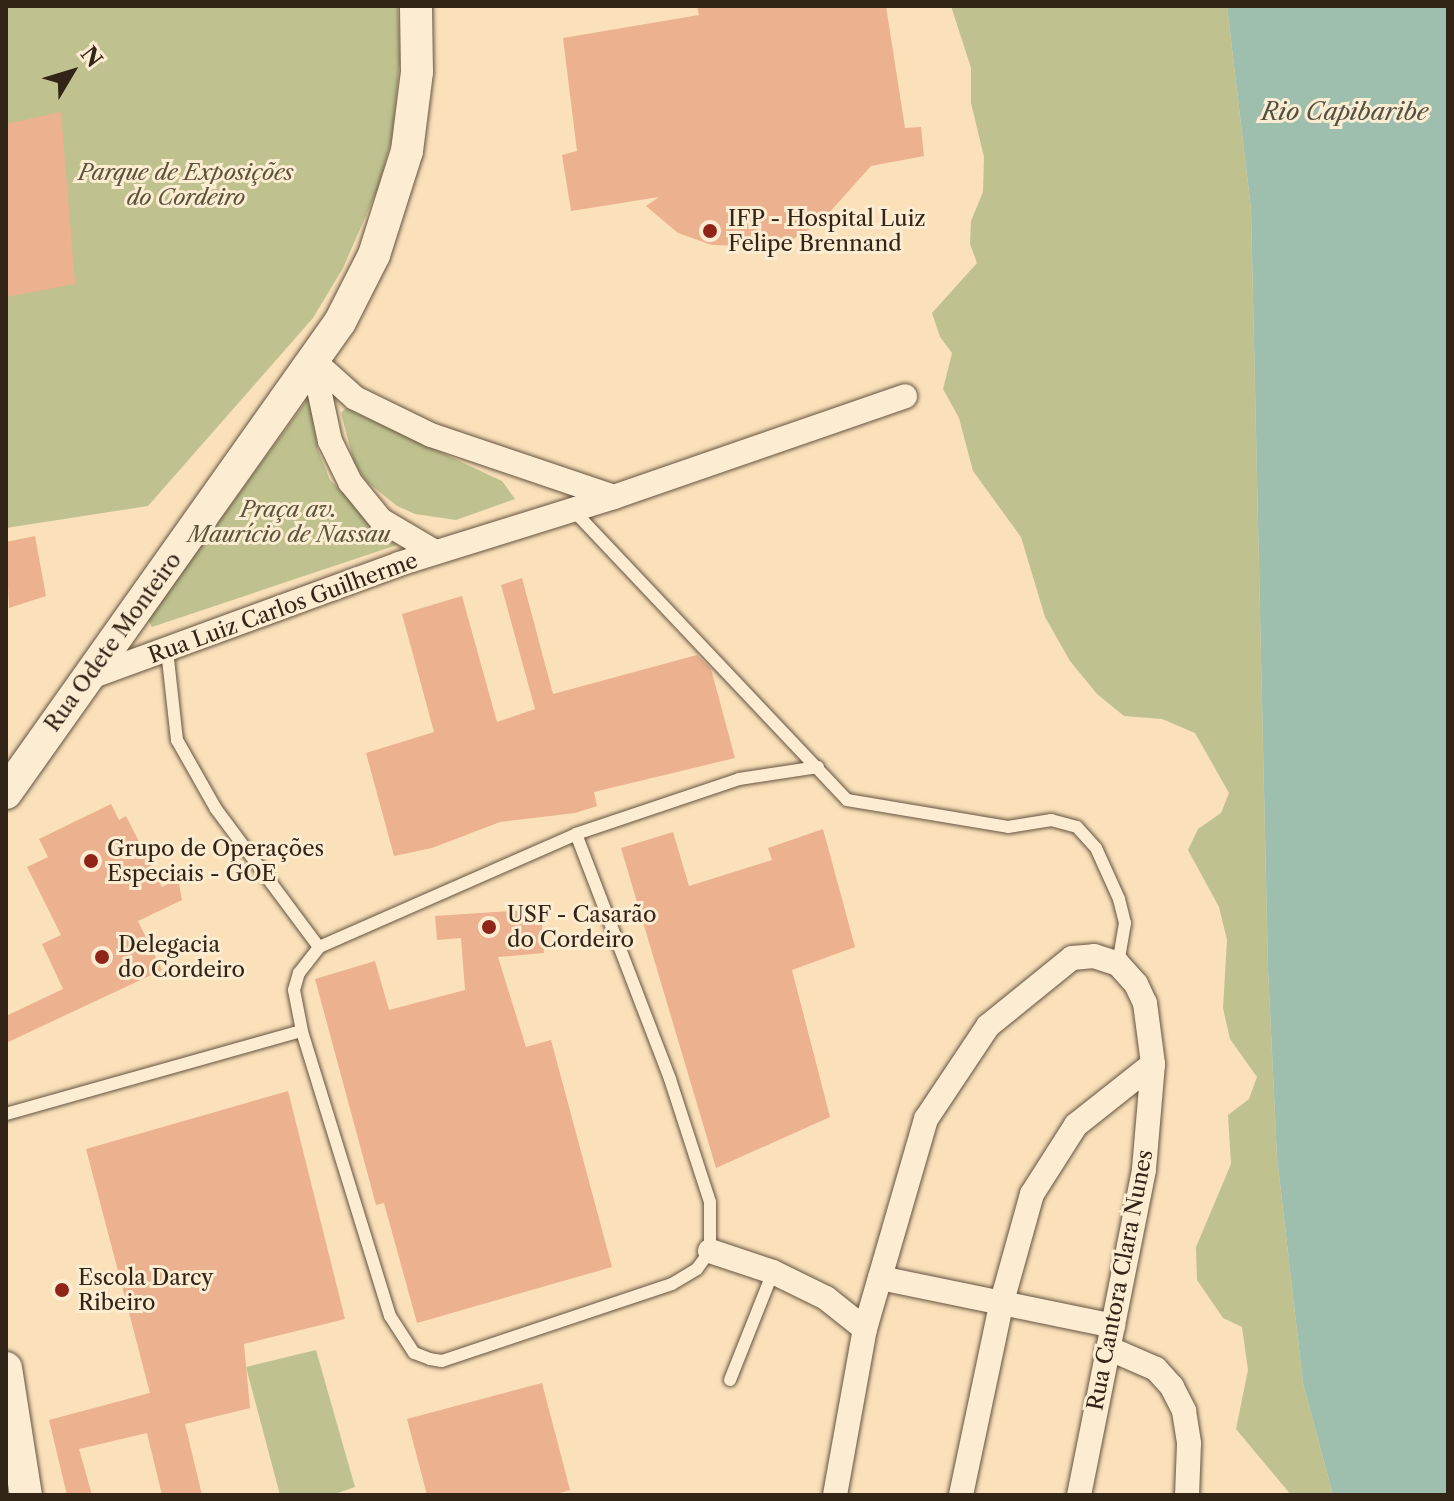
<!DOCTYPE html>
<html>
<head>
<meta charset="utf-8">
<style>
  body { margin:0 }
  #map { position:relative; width:1454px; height:1501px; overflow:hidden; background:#fae1ba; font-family:"Libre Caslon Text",serif }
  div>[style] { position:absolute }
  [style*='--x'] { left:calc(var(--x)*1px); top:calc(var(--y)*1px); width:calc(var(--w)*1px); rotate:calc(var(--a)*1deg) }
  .green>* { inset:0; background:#bfc28f }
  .water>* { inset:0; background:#9ebeae }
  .building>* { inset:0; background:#ecb18e }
  .roads { filter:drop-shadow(0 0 2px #645340) drop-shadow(0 0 2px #645340) }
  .service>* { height:12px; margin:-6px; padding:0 6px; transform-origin:6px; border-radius:6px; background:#fcecd2 }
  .minor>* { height:24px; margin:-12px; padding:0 12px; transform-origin:12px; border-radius:12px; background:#fcecd2 }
  .secondary>* { height:32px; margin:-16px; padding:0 16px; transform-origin:16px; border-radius:16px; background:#fcecd2 }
  .dots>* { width:22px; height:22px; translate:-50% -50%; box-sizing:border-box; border:4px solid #fcecd2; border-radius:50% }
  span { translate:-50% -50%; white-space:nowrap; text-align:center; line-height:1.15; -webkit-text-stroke:6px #fcecd2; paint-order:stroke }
  .park-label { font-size:22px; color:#5c533b; font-style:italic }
  .poi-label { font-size:22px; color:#322417 }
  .left { translate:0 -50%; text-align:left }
  .street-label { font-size:22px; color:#322417 }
  .water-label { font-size:24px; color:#525244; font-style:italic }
  .frame { position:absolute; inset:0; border:8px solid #322417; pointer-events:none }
  .north { position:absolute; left:32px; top:32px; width:80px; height:80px; -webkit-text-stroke:6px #fcecd2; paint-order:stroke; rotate:52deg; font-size:22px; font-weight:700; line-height:32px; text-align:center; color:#322417 }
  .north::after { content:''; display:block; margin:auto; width:28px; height:36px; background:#322417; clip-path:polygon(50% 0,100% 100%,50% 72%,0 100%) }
</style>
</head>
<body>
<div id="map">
  <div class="green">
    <i style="clip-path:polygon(6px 6px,398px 6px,400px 61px,392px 138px,378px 188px,343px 268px,313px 318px,148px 506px,6px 528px)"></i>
    <i style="clip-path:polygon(951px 6px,1227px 6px,1251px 209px,1268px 969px,1277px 1157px,1303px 1383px,1333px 1495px,1291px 1495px,1236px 1429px,1248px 1370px,1242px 1327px,1223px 1318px,1197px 1280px,1196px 1247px,1231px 1164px,1228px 1115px,1249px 1099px,1257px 1077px,1230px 1039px,1223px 1008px,1227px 940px,1219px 907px,1188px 850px,1198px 829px,1221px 813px,1229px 793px,1195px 733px,1162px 719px,1124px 716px,1097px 694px,1070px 661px,1045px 617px,1021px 537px,973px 471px,959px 418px,943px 389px,952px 353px,940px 337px,932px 313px,977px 263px,970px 244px,971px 221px,983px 192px,984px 157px,971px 103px,971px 68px)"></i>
    <i style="clip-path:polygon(309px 397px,318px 450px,330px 480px,397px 545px,152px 627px,148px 620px,169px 590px)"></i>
    <i style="clip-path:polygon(346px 408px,502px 481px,515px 499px,456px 520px,415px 514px,397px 506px,366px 481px,354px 462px,341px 413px)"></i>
    <i style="clip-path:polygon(316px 1350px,355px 1487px,332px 1495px,280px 1495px,246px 1367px)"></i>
  </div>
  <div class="water">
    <i style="clip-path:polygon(1227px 6px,1448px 6px,1448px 1495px,1333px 1495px,1303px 1383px,1277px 1157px,1268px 969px,1251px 209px)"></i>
  </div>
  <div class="building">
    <i style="clip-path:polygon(697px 6px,886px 6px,905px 128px,921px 127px,924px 156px,871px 166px,820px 223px,793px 239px,753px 246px,712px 245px,678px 233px,646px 206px,659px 197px,571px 211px,562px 155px,577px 151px,563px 38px,699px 15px)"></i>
    <i style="clip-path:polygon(61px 112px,75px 284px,6px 297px,6px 124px)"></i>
    <i style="clip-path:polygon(35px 536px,46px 596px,9px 608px,6px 542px)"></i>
    <i style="clip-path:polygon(522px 578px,553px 694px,697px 655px,711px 669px,735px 758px,594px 792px,597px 806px,575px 813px,500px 822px,432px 848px,394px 856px,366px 753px,434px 732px,402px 614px,462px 596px,497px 722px,535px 709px,501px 585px)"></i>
    <i style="clip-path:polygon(111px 804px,119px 820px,126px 816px,162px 887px,178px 879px,182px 900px,138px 921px,162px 970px,6px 1043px,6px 1016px,63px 989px,42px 944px,61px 935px,27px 867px,48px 857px,39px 839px)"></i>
    <i style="clip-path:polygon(823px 829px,855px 947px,792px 970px,830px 1117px,716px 1168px,621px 848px,673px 832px,689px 886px,772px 860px,768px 848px)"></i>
    <i style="clip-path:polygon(541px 909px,544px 953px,498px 957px,526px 1047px,551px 1040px,612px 1267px,417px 1323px,384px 1203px,376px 1205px,315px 979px,375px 961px,389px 1010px,465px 990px,461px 938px,437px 940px,435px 916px)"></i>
    <i style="clip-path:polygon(288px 1091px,345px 1319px,244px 1344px,250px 1408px,185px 1424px,202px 1495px,162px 1495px,147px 1433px,79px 1449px,92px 1495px,67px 1495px,49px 1420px,150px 1393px,86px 1149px)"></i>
    <i style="clip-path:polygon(542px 1383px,570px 1490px,553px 1495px,427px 1495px,407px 1419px)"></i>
  </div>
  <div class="roads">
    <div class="service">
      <i style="--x:573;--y:510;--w:399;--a:46.6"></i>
      <i style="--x:847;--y:800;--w:163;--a:9.5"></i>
      <i style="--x:1008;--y:827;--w:44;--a:-9.2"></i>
      <i style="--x:1051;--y:820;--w:27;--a:15"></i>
      <i style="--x:1077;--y:827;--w:28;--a:48"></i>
      <i style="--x:1096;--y:848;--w:56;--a:65.7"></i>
      <i style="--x:1119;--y:899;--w:25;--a:76"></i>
      <i style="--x:1125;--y:923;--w:42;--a:99.7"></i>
      <i style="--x:167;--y:650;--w:91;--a:83.7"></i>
      <i style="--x:177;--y:740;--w:79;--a:60.5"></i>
      <i style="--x:216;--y:809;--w:172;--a:53.3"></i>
      <i style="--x:576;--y:834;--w:262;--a:69"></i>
      <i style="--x:670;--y:1079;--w:129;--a:72"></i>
      <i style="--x:710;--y:1202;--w:49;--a:90"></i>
      <i style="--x:710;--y:1251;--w:22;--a:126"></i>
      <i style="--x:697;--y:1269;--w:29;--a:149"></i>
      <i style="--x:672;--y:1284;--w:243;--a:161.5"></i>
      <i style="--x:442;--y:1361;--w:12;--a:-171"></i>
      <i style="--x:430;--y:1359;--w:17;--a:-159"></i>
      <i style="--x:414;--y:1353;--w:44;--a:-123"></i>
      <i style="--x:390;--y:1316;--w:298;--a:-107.2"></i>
      <i style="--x:302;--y:1031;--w:42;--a:-101"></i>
      <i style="--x:294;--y:990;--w:18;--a:-74"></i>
      <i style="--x:299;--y:973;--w:33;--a:-52"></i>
      <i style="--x:319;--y:947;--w:281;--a:-23.7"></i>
      <i style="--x:576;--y:834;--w:172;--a:-18.6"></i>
      <i style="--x:739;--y:779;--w:80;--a:-8.6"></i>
      <i style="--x:6;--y:1114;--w:307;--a:-15.7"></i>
      <i style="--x:730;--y:1380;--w:116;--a:-68.3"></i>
    </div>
    <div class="minor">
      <i style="--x:316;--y:363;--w:52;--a:41.9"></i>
      <i style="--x:355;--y:398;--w:85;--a:26"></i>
      <i style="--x:431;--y:435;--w:193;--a:18.7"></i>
      <i style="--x:314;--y:366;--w:77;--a:78"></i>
      <i style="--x:330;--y:441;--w:46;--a:64"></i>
      <i style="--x:350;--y:482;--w:49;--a:50.8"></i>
      <i style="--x:381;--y:520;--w:63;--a:30.7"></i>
      <i style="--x:85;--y:679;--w:334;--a:-20.1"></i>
      <i style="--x:399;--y:564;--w:225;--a:-17.3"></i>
      <i style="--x:614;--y:497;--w:308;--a:-19.1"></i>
      <i style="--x:710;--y:1251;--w:66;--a:18.4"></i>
      <i style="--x:773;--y:1272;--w:59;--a:26.1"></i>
      <i style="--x:826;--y:1298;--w:50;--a:38.5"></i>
      <i style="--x:880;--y:1278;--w:238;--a:11.6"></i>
      <i style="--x:1108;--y:1348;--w:52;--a:23.6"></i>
      <i style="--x:1156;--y:1369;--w:24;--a:48"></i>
      <i style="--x:1172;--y:1387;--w:27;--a:63"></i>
      <i style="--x:1184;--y:1411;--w:33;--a:81"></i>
      <i style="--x:1189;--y:1444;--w:51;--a:92.2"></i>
      <i style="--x:835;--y:1495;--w:169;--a:-79.8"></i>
      <i style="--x:865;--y:1329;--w:219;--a:-73.8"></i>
      <i style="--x:926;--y:1119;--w:112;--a:-56.3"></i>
      <i style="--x:988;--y:1026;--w:108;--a:-39"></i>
      <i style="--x:1072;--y:958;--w:22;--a:-5"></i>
      <i style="--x:1094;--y:956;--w:25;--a:18"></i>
      <i style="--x:1118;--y:964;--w:27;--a:48"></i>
      <i style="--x:1136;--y:984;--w:21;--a:65"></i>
      <i style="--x:1145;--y:1003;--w:62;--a:82.5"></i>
      <i style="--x:1153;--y:1064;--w:106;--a:94.9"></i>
      <i style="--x:1144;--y:1170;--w:331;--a:101.3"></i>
      <i style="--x:961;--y:1495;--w:194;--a:-78.1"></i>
      <i style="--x:1001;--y:1305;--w:115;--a:-74.4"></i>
      <i style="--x:1032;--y:1194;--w:82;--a:-57.5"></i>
      <i style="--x:1076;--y:1125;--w:98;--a:-38.4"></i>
    </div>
    <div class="secondary">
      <i style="--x:6;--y:793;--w:577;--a:-54.66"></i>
      <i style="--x:340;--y:322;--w:75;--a:-63.1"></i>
      <i style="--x:374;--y:255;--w:109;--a:-72.4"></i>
      <i style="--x:407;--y:151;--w:80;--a:-82.8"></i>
      <i style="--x:417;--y:72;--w:66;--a:-90.9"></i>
      <i style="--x:6;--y:1368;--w:129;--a:81.1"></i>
    </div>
  </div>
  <div class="dots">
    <i style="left:710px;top:231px;background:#8f2418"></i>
    <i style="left:91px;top:861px;background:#8f2418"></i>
    <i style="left:489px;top:927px;background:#8f2418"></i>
    <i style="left:102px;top:957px;background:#8f2418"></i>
    <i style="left:62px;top:1290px;background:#8f2418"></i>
  </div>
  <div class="park-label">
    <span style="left:186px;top:185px">Parque de Exposições<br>do Cordeiro</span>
    <span style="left:289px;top:522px">Praça av.<br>Maurício de Nassau</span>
  </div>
  <div class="poi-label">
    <span class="left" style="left:728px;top:231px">IFP - Hospital Luiz<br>Felipe Brennand</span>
    <span class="left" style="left:107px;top:861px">Grupo de Operações<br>Especiais - GOE</span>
    <span class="left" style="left:507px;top:927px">USF - Casarão<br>do Cordeiro</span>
    <span class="left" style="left:118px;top:957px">Delegacia<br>do Cordeiro</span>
    <span class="left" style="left:78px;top:1290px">Escola Darcy<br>Ribeiro</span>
  </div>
  <div class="street-label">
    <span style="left:283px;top:608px;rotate:-20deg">Rua Luiz Carlos Guilherme</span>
    <span style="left:113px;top:642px;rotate:-54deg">Rua Odete Monteiro</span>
    <span style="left:1120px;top:1280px;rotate:-79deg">Rua Cantora Clara Nunes</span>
  </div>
  <div class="water-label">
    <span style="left:1345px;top:112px">Rio Capibaribe</span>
  </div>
  <div class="frame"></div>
  <div class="north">N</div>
</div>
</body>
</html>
